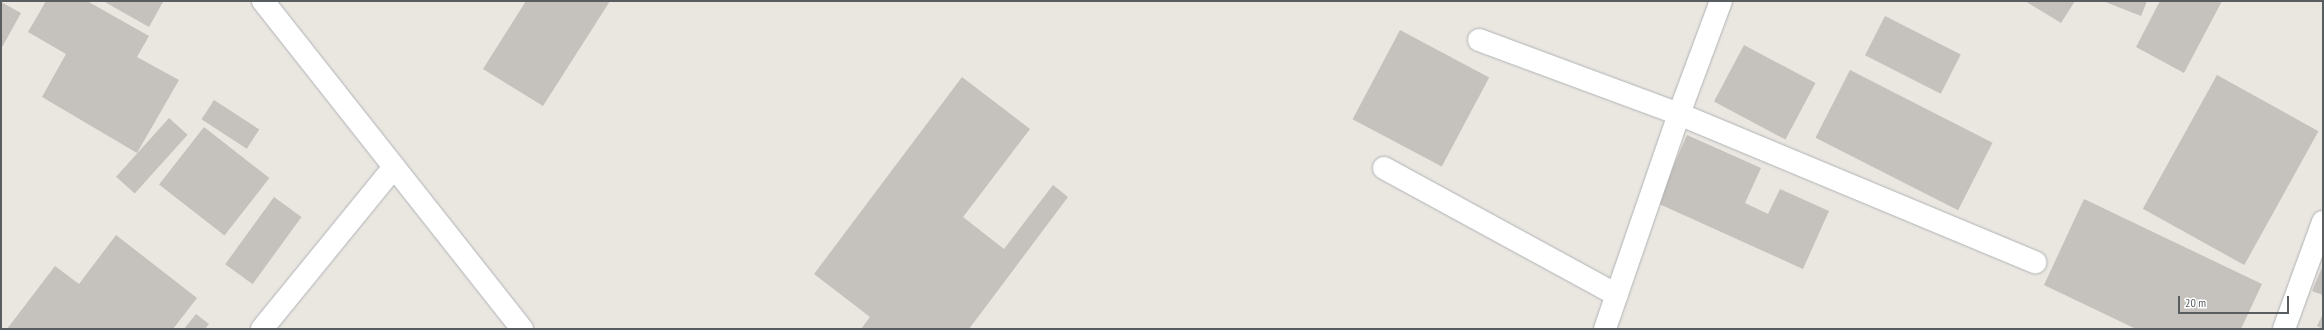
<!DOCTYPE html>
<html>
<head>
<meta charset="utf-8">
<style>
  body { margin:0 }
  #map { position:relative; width:2324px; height:330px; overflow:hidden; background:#eae6e0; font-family:"PT Sans Narrow",sans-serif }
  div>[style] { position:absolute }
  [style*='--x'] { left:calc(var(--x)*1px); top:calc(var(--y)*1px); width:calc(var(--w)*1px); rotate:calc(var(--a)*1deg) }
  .building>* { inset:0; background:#c5c1bc; transform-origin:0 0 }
  .roads { filter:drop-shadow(0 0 1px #b0b3b7) drop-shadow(0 0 1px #b0b3b7) }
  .street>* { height:22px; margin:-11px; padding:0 11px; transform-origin:11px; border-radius:11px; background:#fff }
  .secondary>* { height:22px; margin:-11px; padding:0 11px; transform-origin:11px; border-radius:11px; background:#fff }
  span { translate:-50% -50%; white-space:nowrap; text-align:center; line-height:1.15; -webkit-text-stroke:3px #fff; paint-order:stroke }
  .frame { position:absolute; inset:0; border:2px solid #585d60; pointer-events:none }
  .scale { position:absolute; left:2178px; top:296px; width:111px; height:18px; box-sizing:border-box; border:2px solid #585d60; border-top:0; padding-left:5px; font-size:12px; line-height:14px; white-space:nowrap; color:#585d60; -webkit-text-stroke:3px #fff; paint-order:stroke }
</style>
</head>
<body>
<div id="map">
  <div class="building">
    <i style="clip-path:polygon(46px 1px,87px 1px,149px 36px,137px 57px,179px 80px,137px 153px,42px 97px,66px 54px,28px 32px)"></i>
    <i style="clip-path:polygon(103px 1px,162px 1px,163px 2px,149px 27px)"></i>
    <i style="clip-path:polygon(526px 1px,610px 1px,543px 106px,483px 69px)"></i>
    <i style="clip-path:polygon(2025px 1px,2075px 1px,2061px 23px)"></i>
    <i style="clip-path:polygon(2103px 1px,2147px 1px,2141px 16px)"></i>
    <i style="clip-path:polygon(2160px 1px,2222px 1px,2184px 73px,2136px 47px)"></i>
    <i style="clip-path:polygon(1px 2px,21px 13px,1px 49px)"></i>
    <i style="left:1885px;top:16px;width:85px;height:44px;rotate:27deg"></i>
    <i style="left:1400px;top:30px;width:101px;height:101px;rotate:28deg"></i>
    <i style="left:1744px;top:45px;width:81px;height:64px;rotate:28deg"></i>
    <i style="left:1850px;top:70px;width:160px;height:76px;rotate:27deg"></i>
    <i style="left:2217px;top:75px;width:116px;height:153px;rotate:29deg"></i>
    <i style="clip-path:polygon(962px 77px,1030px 129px,963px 217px,1004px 249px,1053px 185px,1068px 197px,969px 329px,861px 329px,870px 317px,814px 274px)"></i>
    <i style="left:214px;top:100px;width:54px;height:23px;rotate:33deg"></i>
    <i style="left:169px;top:118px;width:25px;height:79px;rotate:42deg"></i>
    <i style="left:204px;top:127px;width:83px;height:73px;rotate:38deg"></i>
    <i style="clip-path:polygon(1687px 135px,1761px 168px,1745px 203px,1768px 214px,1780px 189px,1829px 211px,1803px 269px,1657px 203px)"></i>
    <i style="left:274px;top:197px;width:34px;height:83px;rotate:36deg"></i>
    <i style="clip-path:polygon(2084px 199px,2262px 284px,2241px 329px,2136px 329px,2044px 285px)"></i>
    <i style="clip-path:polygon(116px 235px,197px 298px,173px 329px,7px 329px,55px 266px,79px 284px)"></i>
    <i style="clip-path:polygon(2323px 265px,2323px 295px,2312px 291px)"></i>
    <i style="clip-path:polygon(196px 314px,209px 324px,205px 329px,184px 329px)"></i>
    <i style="clip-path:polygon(2323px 314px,2323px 329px,2317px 326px)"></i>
  </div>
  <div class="roads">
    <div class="street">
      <i style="--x:1721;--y:1;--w:121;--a:110.4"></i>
      <i style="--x:1679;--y:114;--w:386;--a:22.6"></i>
      <i style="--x:1479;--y:40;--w:213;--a:20.3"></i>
      <i style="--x:1679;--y:114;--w:227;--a:109"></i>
      <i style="--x:1384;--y:168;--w:265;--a:28.6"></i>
      <i style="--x:262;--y:329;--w:209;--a:-50.8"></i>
      <i style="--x:2284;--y:329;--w:114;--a:-70"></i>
    </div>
    <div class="secondary">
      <i style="--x:263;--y:1;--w:418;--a:51.7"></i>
    </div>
  </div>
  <div class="frame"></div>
  <div class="scale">20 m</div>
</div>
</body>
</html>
